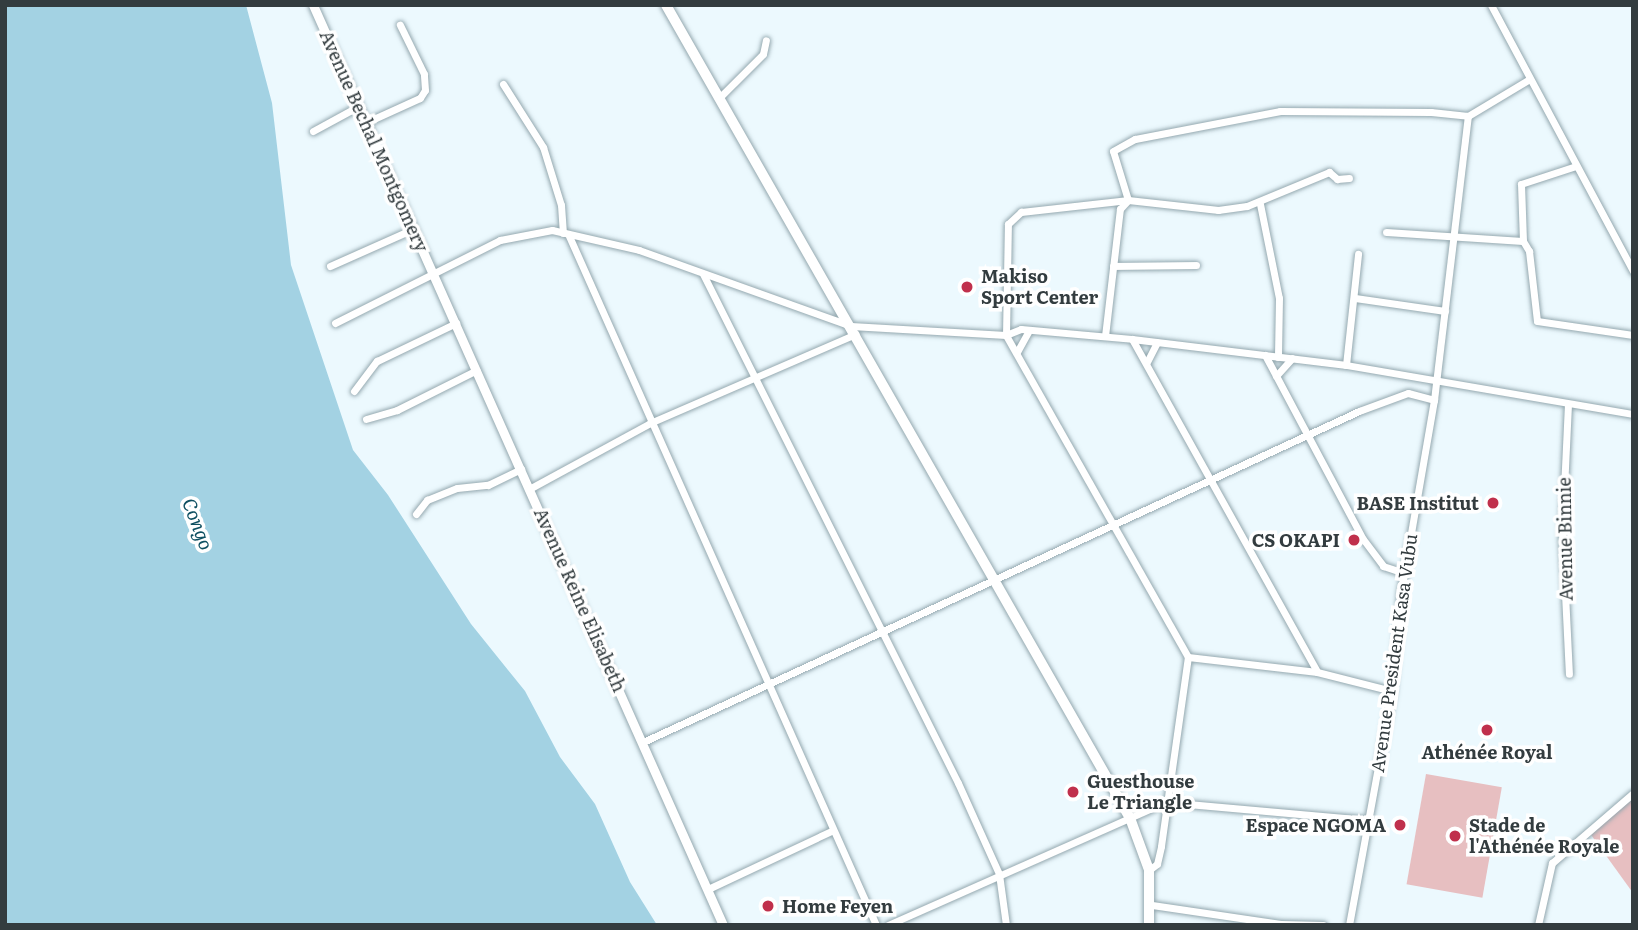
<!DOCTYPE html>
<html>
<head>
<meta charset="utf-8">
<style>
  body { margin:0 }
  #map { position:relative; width:1638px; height:930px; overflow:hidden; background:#ecf9fe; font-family:Literata,serif }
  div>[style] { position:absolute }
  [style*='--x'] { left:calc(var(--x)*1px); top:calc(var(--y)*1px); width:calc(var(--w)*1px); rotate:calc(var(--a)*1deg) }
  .green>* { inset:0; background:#e7bfc1; transform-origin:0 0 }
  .water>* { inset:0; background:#a3d2e3 }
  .roads { filter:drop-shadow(0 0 2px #94a8af) drop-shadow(0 0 2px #94a8af) }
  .minor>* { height:7px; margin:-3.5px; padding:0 3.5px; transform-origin:3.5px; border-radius:3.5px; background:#fff }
  .tertiary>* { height:9px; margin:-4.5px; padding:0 4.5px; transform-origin:4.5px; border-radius:4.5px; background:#fff }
  .secondary>* { height:10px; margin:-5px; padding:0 5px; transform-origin:5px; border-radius:5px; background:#fff }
  .dots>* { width:19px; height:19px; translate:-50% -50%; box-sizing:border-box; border:4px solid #fff; border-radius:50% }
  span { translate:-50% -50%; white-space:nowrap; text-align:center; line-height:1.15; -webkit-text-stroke:7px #fff; paint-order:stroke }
  .street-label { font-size:18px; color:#333c3f }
  .poi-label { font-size:18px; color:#333c3f; font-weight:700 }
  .left { translate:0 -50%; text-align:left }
  .right { translate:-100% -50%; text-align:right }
  .water-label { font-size:19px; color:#0f5062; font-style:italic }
  .frame { position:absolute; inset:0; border:7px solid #333c3f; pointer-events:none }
</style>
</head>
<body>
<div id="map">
  <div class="green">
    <i style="left:1426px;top:774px;width:77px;height:112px;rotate:10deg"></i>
    <i style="clip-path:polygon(1633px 799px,1633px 893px,1589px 832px)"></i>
  </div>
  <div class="water">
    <i style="clip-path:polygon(5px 5px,246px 5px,272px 103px,291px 265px,353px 450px,388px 495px,471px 624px,525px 691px,560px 757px,595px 804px,630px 882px,657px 925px,5px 925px)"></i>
  </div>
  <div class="roads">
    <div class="minor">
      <i style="--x:1491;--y:5;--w:302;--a:61.9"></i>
      <i style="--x:503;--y:84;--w:75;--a:57.6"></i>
      <i style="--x:543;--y:147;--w:61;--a:72.8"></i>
      <i style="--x:561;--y:205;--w:28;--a:86"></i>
      <i style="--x:719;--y:98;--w:62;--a:-45"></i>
      <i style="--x:763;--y:54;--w:14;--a:-78"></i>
      <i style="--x:367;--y:122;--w:58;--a:-24.4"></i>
      <i style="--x:420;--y:98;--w:9;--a:-58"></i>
      <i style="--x:425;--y:90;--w:16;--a:-94"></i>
      <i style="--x:424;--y:74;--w:55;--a:-116.1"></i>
      <i style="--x:313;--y:131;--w:52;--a:-28.5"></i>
      <i style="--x:1576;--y:166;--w:58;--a:161.9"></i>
      <i style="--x:1521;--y:184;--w:57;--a:88"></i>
      <i style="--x:1523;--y:241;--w:12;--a:59"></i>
      <i style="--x:1529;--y:251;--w:70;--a:83.5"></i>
      <i style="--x:1537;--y:321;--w:97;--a:8.3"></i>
      <i style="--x:1128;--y:200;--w:51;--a:-107"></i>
      <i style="--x:1113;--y:151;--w:25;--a:-29"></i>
      <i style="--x:1135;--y:139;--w:148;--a:-10.9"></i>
      <i style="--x:1280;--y:111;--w:151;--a:0.4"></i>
      <i style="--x:1431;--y:112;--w:37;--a:6"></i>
      <i style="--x:1468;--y:116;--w:70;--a:-31"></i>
      <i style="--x:1260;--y:204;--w:96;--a:78.6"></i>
      <i style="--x:1279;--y:298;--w:59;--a:91"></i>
      <i style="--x:1386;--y:232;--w:137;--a:3.8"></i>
      <i style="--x:569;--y:236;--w:754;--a:65.98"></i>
      <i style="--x:330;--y:266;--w:91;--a:-24"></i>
      <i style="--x:1113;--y:266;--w:83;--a:-0.7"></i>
      <i style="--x:703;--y:274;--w:569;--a:63.39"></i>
      <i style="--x:958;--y:783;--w:100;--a:65.7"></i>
      <i style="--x:999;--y:874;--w:51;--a:82.2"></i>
      <i style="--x:1355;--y:298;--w:91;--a:8.2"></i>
      <i style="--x:335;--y:323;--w:185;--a:-26.7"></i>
      <i style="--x:500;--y:240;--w:53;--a:-10.9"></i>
      <i style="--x:552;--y:230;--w:89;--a:12.9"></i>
      <i style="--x:639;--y:250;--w:225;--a:19.7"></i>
      <i style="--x:851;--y:326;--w:155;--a:3.3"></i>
      <i style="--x:1006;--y:335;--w:16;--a:-22"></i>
      <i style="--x:1021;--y:329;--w:111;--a:5.1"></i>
      <i style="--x:1132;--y:339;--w:216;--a:6.9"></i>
      <i style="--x:1346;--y:365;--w:291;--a:9.7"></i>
      <i style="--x:1105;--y:336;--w:128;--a:-83.3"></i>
      <i style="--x:1120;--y:209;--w:12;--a:-48"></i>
      <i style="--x:1132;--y:339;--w:381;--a:60.9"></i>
      <i style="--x:1017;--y:352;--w:25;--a:-61"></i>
      <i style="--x:1265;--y:355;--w:208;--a:62"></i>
      <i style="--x:1363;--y:539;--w:34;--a:53"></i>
      <i style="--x:1383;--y:566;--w:22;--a:18"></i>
      <i style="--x:1147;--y:362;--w:22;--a:-63"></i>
      <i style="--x:1346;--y:365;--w:112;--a:-83.8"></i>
      <i style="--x:1276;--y:376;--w:24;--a:-48"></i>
      <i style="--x:354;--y:391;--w:38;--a:-53"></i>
      <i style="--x:377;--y:361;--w:88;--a:-25.7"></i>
      <i style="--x:1568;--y:404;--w:128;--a:92.7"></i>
      <i style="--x:1562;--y:532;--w:142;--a:87.2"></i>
      <i style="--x:366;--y:419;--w:32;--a:-16"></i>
      <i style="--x:397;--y:410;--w:89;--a:-26.6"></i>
      <i style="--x:531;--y:488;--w:136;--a:-28.6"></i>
      <i style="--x:650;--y:423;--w:224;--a:-23.4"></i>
      <i style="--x:416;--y:514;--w:18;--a:-52"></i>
      <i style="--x:427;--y:500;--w:32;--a:-22"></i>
      <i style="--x:457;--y:488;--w:31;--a:-6"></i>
      <i style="--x:488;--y:485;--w:37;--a:-26"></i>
      <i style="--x:1188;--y:657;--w:130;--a:6.6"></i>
      <i style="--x:1317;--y:672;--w:77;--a:14.2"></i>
      <i style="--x:643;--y:742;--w:789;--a:-24.81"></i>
      <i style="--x:1359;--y:411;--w:52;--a:-20.2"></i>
      <i style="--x:1408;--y:393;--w:27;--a:15"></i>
      <i style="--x:1149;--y:870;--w:10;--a:-37"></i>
      <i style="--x:1157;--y:864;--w:18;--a:-77"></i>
      <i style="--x:1161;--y:846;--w:191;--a:-81.9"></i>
      <i style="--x:1188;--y:657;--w:370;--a:-119.5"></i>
      <i style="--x:1006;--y:335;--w:111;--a:-89"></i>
      <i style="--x:1008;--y:224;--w:18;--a:-43"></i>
      <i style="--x:1021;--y:212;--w:108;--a:-6.4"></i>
      <i style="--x:1128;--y:200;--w:91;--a:6.3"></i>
      <i style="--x:1218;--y:210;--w:29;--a:-8"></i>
      <i style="--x:1247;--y:206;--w:89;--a:-22.5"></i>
      <i style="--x:1329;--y:172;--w:11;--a:41"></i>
      <i style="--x:1337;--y:179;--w:12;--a:-5"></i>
      <i style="--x:708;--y:889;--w:136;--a:-25.2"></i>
      <i style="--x:1152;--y:905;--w:130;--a:8.4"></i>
      <i style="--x:1281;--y:924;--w:42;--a:1.4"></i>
      <i style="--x:888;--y:925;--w:304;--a:-23.9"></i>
      <i style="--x:1166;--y:802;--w:201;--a:5.1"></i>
      <i style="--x:1349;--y:925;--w:238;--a:-79.6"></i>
      <i style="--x:1392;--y:691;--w:100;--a:-84.9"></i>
      <i style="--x:1401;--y:591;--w:194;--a:-80.2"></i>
      <i style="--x:1434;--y:400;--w:286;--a:-83.2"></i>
      <i style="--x:1538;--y:925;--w:64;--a:-77.3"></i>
      <i style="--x:1552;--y:863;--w:107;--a:-40.8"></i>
    </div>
    <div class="tertiary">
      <i style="--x:313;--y:5;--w:1007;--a:65.98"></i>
    </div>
    <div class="secondary">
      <i style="--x:666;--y:5;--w:936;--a:60.29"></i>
      <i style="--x:1130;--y:818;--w:55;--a:69.9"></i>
      <i style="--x:1149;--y:870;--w:55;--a:90"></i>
    </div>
  </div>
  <div class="dots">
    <i style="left:967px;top:287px;background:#c0304c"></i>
    <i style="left:1493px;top:503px;background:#c0304c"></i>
    <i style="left:1354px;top:540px;background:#c0304c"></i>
    <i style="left:1487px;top:730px;background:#c0304c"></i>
    <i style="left:1073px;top:792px;background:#c0304c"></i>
    <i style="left:1400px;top:825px;background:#c0304c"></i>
    <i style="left:1455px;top:836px;background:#c0304c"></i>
    <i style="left:768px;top:906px;background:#c0304c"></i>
  </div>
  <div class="street-label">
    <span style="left:374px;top:141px;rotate:66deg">Avenue Bechal Montgomery</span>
    <span style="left:1565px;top:539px;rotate:-91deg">Avenue Binnie</span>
    <span style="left:580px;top:600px;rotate:66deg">Avenue Reine Elisabeth</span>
    <span style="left:1394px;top:653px;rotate:-82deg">Avenue President Kasa Vubu</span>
  </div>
  <div class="poi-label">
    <span class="left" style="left:981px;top:287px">Makiso<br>Sport Center</span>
    <span class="right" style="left:1479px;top:503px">BASE Institut</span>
    <span class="right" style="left:1340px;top:540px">CS OKAPI</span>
    <span style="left:1487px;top:752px">Athénée Royal</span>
    <span class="left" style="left:1087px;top:792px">Guesthouse<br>Le Triangle</span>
    <span class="right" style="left:1386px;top:825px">Espace NGOMA</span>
    <span class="left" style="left:1469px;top:836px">Stade de<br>l'Athénée Royale</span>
    <span class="left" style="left:782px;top:906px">Home Feyen</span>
  </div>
  <div class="water-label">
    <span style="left:198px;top:524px;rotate:69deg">Congo</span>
  </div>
  <div class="frame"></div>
</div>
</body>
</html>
